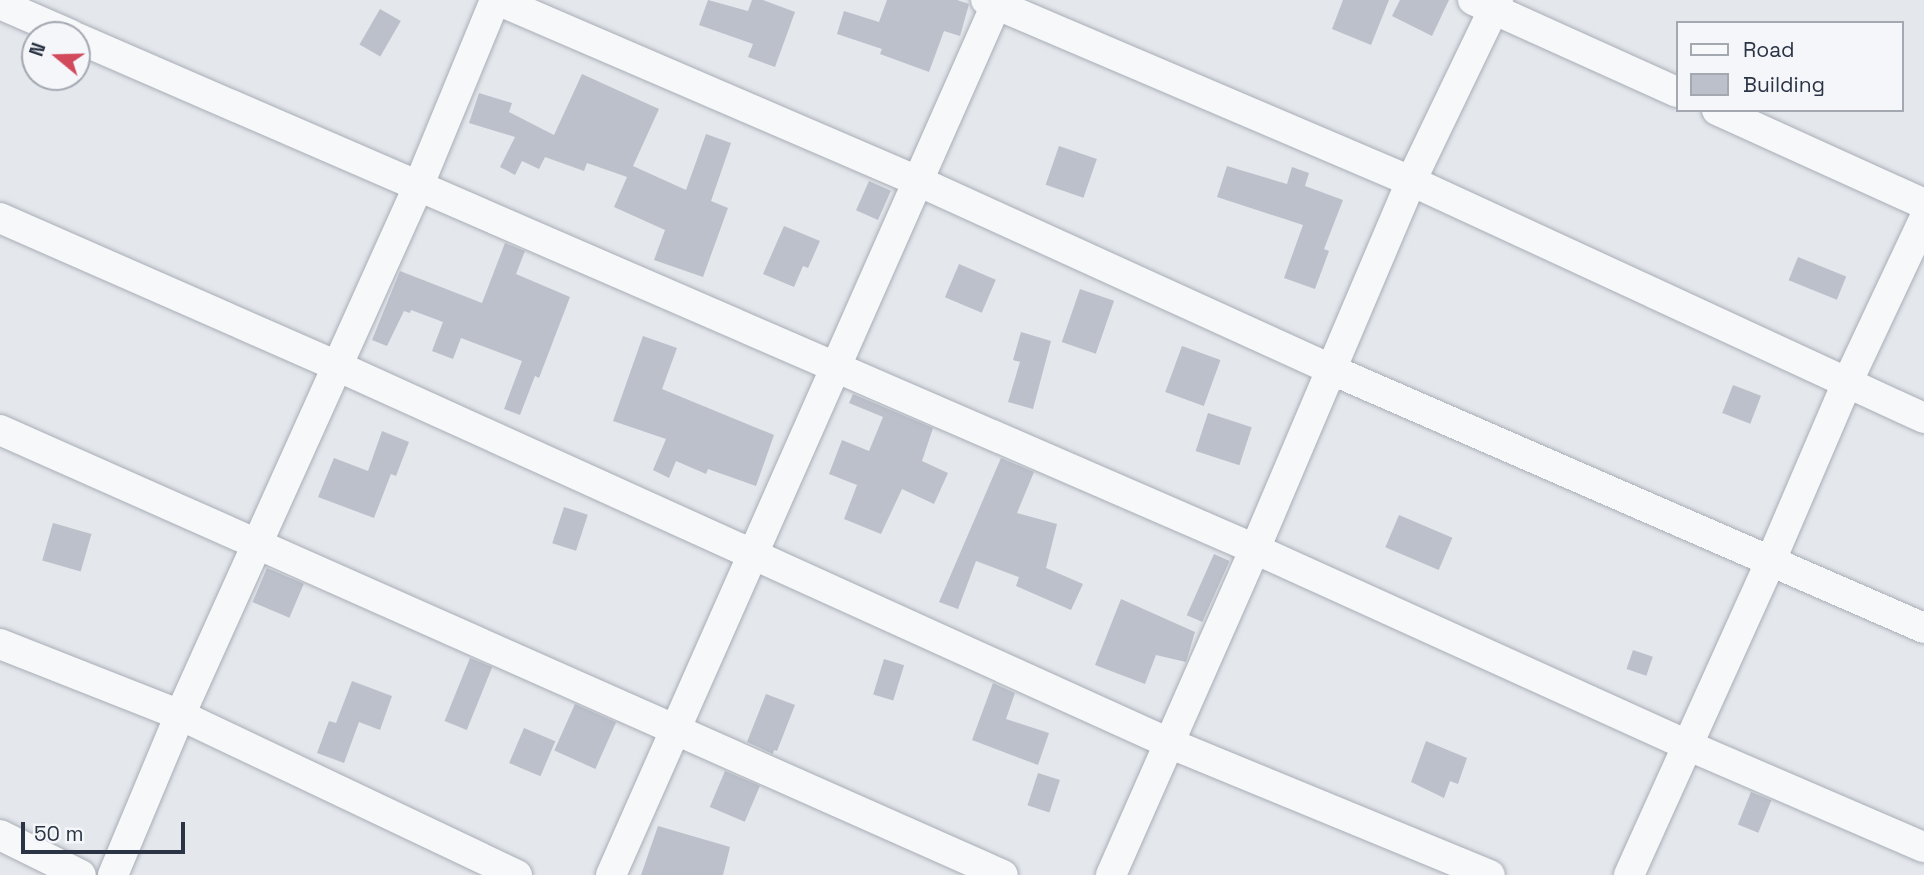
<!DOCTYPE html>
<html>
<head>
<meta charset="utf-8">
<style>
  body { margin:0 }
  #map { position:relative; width:1924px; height:875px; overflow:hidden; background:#e4e7ec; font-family:"Space Grotesk",sans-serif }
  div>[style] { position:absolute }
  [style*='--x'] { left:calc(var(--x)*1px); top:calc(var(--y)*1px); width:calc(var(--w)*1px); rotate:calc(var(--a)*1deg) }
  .building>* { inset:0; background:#bbc0ca; transform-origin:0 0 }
  .roads { filter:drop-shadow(0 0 2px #a9aeb7) drop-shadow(0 0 2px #a9aeb7) }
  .minor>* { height:30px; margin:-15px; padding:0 15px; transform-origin:15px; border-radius:15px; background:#f7f8fa }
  span { translate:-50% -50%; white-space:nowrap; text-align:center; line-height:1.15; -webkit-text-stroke:6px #f4f6f9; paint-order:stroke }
  .legend { position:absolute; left:1676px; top:21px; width:228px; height:91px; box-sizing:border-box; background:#f4f6f9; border:2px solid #a4a8b1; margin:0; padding:9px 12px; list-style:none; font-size:21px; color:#2b3445 }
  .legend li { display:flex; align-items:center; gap:14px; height:35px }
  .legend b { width:35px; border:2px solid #a4a8b1 }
  .north { position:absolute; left:21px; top:21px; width:70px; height:70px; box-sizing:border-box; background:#f4f6f9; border:2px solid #a4a8b1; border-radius:50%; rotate:289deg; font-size:19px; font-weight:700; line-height:28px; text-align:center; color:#2b3445 }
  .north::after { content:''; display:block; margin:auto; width:24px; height:32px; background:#d1495b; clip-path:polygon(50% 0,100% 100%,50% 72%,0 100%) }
  .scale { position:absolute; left:21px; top:822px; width:164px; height:32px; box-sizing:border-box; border:4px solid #2b3445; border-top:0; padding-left:9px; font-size:21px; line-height:24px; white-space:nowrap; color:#2b3445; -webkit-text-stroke:5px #f4f6f9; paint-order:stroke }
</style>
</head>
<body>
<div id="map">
  <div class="building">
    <i style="clip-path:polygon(708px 0,748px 11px,752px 0,763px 0,795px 12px,775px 67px,748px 57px,753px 44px,699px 25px)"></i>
    <i style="clip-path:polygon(887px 0,957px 0,969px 4px,960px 36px,944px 31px,929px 72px,880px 54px,882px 49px,837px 34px,844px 11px,879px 22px)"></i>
    <i style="clip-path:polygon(1343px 0,1389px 0,1371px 45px,1332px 29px)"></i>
    <i style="clip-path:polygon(1400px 0,1449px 0,1432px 36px,1392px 16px)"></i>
    <i style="left:380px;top:9px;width:24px;height:41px;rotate:30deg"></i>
    <i style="clip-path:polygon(582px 74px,659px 109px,633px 166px,686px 190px,706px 134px,731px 143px,711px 201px,728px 208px,703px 277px,654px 260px,665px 230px,614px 207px,627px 177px,587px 163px,584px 171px,545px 157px,539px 169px,522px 161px,515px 175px,500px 167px,515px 137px,469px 123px,479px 93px,512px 103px,509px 112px,554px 135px)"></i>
    <i style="left:1059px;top:146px;width:40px;height:41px;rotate:19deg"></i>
    <i style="clip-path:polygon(1227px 166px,1287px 184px,1292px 167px,1309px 173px,1305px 186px,1343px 200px,1324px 249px,1329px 251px,1315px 289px,1284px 278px,1303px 225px,1217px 197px)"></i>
    <i style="left:869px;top:181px;width:24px;height:32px;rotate:24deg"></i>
    <i style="clip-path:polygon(784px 226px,820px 241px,808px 268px,803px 266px,794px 287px,763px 274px)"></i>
    <i style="clip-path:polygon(505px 243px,525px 251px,516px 274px,570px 297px,539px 378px,535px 376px,520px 415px,504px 409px,522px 361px,461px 338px,453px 359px,432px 351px,443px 322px,411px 310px,410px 313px,404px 311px,387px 346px,372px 340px,400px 271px,482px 303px)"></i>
    <i style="left:1798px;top:257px;width:52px;height:25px;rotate:22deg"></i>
    <i style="left:959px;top:264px;width:40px;height:36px;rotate:23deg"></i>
    <i style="left:1080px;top:289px;width:36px;height:56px;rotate:19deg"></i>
    <i style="clip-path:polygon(1021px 332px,1051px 341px,1033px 409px,1008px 402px,1020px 362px,1013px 360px)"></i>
    <i style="clip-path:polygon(643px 336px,677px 348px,662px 389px,774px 435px,756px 486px,708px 469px,706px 474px,676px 461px,669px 478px,653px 470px,666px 439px,613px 421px)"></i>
    <i style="left:1182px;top:346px;width:41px;height:49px;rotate:20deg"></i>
    <i style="left:1733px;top:385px;width:30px;height:30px;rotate:21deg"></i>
    <i style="clip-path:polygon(853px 394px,933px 428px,922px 461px,948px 473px,934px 504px,902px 489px,881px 534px,844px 519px,857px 485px,829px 474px,842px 440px,869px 451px,883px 417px,849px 403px)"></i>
    <i style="left:1208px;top:413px;width:46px;height:40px;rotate:18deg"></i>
    <i style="clip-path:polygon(382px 431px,409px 442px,396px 476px,391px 474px,374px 518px,318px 497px,334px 458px,368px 471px)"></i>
    <i style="clip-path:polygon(1001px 458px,1034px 472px,1017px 513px,1057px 524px,1046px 568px,1083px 584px,1071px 610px,1016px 586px,1019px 577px,976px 561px,958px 609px,939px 602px)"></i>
    <i style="left:564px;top:507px;width:25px;height:38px;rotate:18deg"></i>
    <i style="left:1399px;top:515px;width:58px;height:35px;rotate:23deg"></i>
    <i style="left:53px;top:523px;width:40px;height:39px;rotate:16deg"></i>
    <i style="left:1214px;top:554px;width:17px;height:67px;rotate:24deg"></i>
    <i style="left:267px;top:568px;width:40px;height:37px;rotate:23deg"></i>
    <i style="clip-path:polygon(1121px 599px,1195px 632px,1186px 662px,1156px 655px,1145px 684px,1095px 665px)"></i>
    <i style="left:1633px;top:650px;width:21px;height:20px;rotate:19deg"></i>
    <i style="left:470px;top:658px;width:24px;height:68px;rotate:22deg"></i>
    <i style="left:884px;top:659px;width:21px;height:37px;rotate:17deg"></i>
    <i style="clip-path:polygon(352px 681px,392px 696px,380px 730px,359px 722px,344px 763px,317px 753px,329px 721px,336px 723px)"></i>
    <i style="clip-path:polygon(993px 683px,1015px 693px,1006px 719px,1049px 733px,1038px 765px,972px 740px)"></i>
    <i style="clip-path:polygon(766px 694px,795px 705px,777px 751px,774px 750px,773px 754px,747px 742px)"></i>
    <i style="left:575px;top:704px;width:45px;height:51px;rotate:24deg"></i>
    <i style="left:524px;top:728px;width:34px;height:38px;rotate:23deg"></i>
    <i style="clip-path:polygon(1426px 741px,1467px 758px,1458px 784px,1450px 781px,1444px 798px,1411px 782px)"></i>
    <i style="left:725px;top:771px;width:38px;height:39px;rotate:23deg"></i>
    <i style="left:1038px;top:773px;width:23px;height:34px;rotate:18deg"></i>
    <i style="left:1751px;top:792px;width:22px;height:35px;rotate:22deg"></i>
    <i style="clip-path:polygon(658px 826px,730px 847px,723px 875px,641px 875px)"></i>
  </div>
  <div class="roads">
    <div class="minor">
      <i style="--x:497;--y:0;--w:458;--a:23.3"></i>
      <i style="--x:918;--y:181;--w:455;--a:24.5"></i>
      <i style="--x:1332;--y:370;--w:646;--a:23.55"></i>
      <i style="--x:986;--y:0;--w:462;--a:23.1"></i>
      <i style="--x:1411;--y:181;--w:565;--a:24.8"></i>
      <i style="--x:1473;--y:0;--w:224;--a:24.3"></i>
      <i style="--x:0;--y:4;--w:77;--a:23.6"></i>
      <i style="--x:77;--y:38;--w:1284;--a:23.45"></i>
      <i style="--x:1255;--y:549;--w:477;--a:24.4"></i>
      <i style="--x:1689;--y:746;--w:256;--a:23.3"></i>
      <i style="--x:1717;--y:110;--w:227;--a:24.4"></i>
      <i style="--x:0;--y:218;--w:368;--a:23.7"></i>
      <i style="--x:337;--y:366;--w:913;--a:24.38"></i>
      <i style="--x:1169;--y:743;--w:347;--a:22.4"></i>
      <i style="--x:0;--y:430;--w:1097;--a:23.93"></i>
      <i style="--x:0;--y:644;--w:193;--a:21.5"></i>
      <i style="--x:180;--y:715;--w:373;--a:25.4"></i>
      <i style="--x:0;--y:835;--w:90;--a:26.3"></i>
      <i style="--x:113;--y:875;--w:173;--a:-67.3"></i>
      <i style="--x:180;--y:715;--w:579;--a:-65.74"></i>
      <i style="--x:418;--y:187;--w:202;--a:-67.6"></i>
      <i style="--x:611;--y:875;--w:957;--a:-66.14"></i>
      <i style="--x:1111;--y:875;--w:356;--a:-66.2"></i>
      <i style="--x:1255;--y:549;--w:400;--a:-67"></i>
      <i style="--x:1411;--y:181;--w:201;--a:-64.3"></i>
      <i style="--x:1629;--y:875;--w:346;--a:-65.7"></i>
      <i style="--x:1771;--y:560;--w:193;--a:-66.8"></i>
      <i style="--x:1847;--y:383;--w:181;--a:-64.8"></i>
    </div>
  </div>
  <ul class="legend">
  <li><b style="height:9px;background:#f7f8fa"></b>Road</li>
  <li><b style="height:19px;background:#bbc0ca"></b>Building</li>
  </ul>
  <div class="north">N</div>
  <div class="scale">50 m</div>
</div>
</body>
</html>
